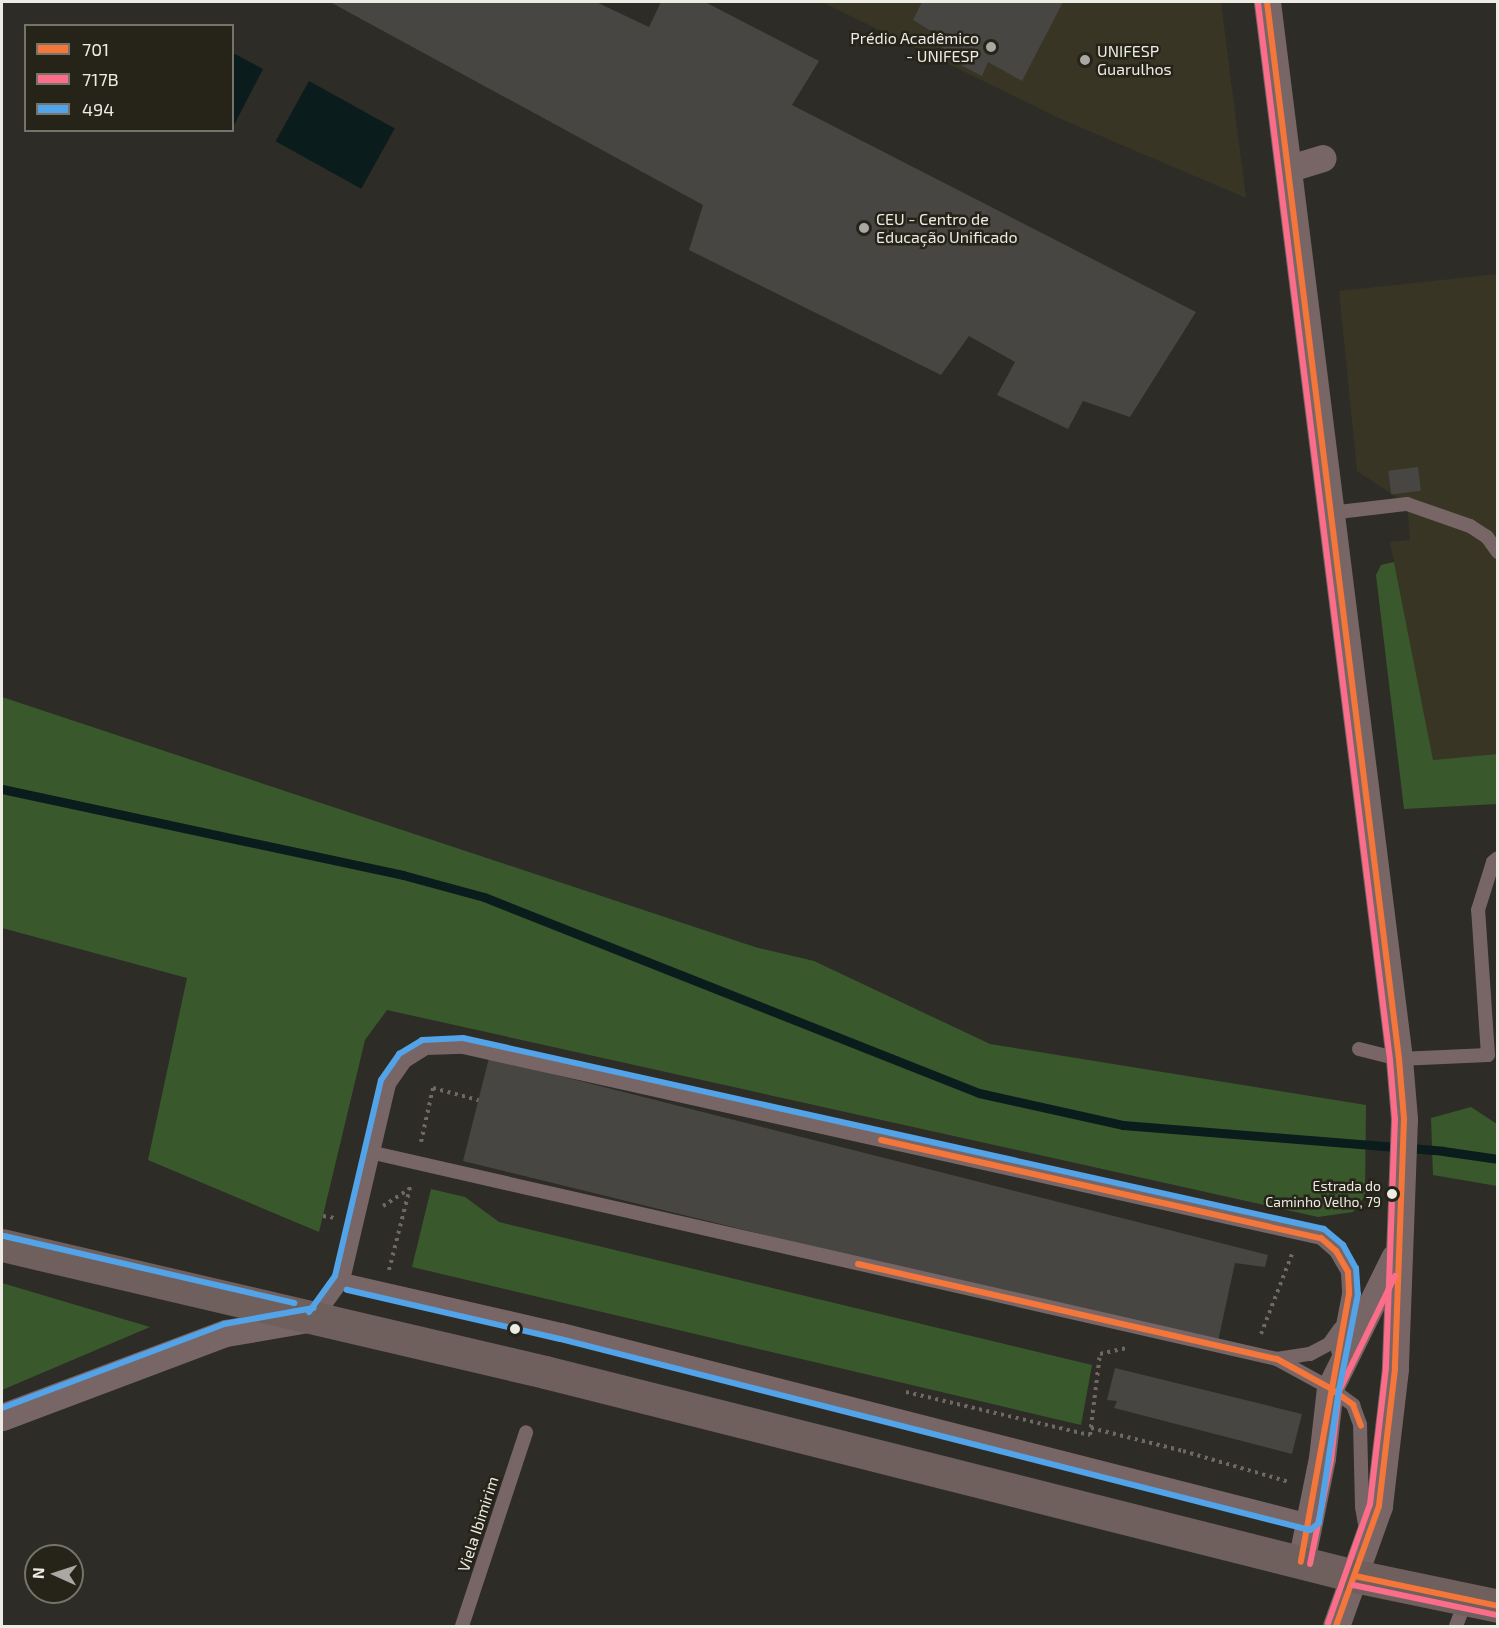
<!DOCTYPE html>
<html>
<head>
<meta charset="utf-8">
<style>
  body { margin:0 }
  #map { position:relative; width:1499px; height:1628px; overflow:hidden; background:#2d2c26; font-family:"Exo 2",sans-serif }
  div>[style] { position:absolute }
  [style*='--x'] { left:calc(var(--x)*1px); top:calc(var(--y)*1px); width:calc(var(--w)*1px); rotate:calc(var(--a)*1deg) }
  .built>* { inset:0; background:#393525 }
  .green>* { inset:0; background:#39592d }
  .water>* { inset:0; background:#0b1c1c; transform-origin:0 0 }
  .stream>* { height:9px; margin:-4.5px; padding:0 4.5px; transform-origin:4.5px; border-radius:4.5px; background:#0b1c1c }
  .building>* { inset:0; background:#474642; transform-origin:0 0 }
  .path>* { height:4px; margin-top:-2px; transform-origin:0; background:repeating-linear-gradient(90deg,#716765 0 3px,transparent 0 7.5px) }
  .lane>* { height:14px; margin:-7px; padding:0 7px; transform-origin:7px; border-radius:7px; background:#786667 }
  .street>* { height:27px; margin:-13.5px; padding:0 13.5px; transform-origin:13.5px; border-radius:13.5px; background:#786667 }
  .secondary>* { height:33px; margin:-16.5px; padding:0 16.5px; transform-origin:16.5px; border-radius:16.5px; background:#6f5f5d }
  .bus-1>* { height:6px; margin:-3px; padding:0 3px; transform-origin:3px; border-radius:3px; background:#f5763a }
  .bus-2>* { height:6px; margin:-3px; padding:0 3px; transform-origin:3px; border-radius:3px; background:#fb6d88 }
  .bus-3>* { height:6px; margin:-3px; padding:0 3px; transform-origin:3px; border-radius:3px; background:#53a3e8 }
  .dots>* { width:16px; height:16px; translate:-50% -50%; box-sizing:border-box; border:3px solid #262319; border-radius:50% }
  span { translate:-50% -50%; white-space:nowrap; text-align:center; line-height:1.15; -webkit-text-stroke:5px #262319; paint-order:stroke }
  .bus-label { font-size:14px; color:#ecebe4 }
  .right { translate:-100% -50%; text-align:right }
  .poi-label { font-size:16px; color:#ecebe4 }
  .left { translate:0 -50%; text-align:left }
  .street-label { font-size:16px; color:#ecebe4 }
  .frame { position:absolute; inset:0; border:3px solid #ecebe4; pointer-events:none }
  .legend { position:absolute; left:24px; top:24px; width:210px; height:108px; box-sizing:border-box; background:#262319; border:2px solid #75736a; margin:0; padding:8px 10px; list-style:none; font-size:18px; color:#ecebe4 }
  .legend li { display:flex; align-items:center; gap:12px; height:30px }
  .legend b { width:30px; border:2px solid #75736a }
  .north { position:absolute; left:24px; top:1544px; width:60px; height:60px; box-sizing:border-box; background:#262319; border:2px solid #75736a; border-radius:50%; rotate:273deg; font-size:16px; font-weight:700; line-height:24px; text-align:center; color:#ecebe4 }
  .north::after { content:''; display:block; margin:auto; width:21px; height:27px; background:#a9a8a2; clip-path:polygon(50% 0,100% 100%,50% 72%,0 100%) }
</style>
</head>
<body>
<div id="map">
  <div class="built">
    <i style="clip-path:polygon(822px 2px,1221px 2px,1246px 198px,1061px 119px)"></i>
    <i style="clip-path:polygon(1497px 274px,1497px 754px,1433px 760px,1390px 542px,1410px 540px,1407px 504px,1357px 471px,1339px 291px)"></i>
  </div>
  <div class="green">
    <i style="clip-path:polygon(1394px 562px,1433px 760px,1497px 754px,1497px 804px,1404px 809px,1376px 575px,1381px 565px)"></i>
    <i style="clip-path:polygon(2px 697px,755px 947px,814px 961px,990px 1044px,1366px 1105px,1365px 1196px,1353px 1212px,1318px 1217px,387px 1010px,365px 1040px,319px 1232px,148px 1160px,187px 978px,2px 928px)"></i>
    <i style="clip-path:polygon(1471px 1107px,1497px 1124px,1497px 1186px,1433px 1175px,1431px 1118px)"></i>
    <i style="clip-path:polygon(431px 1189px,465px 1197px,499px 1222px,1092px 1365px,1081px 1425px,412px 1267px)"></i>
    <i style="clip-path:polygon(2px 1283px,150px 1327px,2px 1390px)"></i>
  </div>
  <div class="water">
    <i style="clip-path:polygon(233px 53px,263px 69px,233px 127px)"></i>
    <i style="left:309px;top:81px;width:98px;height:69px;rotate:29deg"></i>
  </div>
  <div class="stream">
    <i style="--x:2;--y:789;--w:410;--a:12.1"></i>
    <i style="--x:403;--y:875;--w:84;--a:15.2"></i>
    <i style="--x:484;--y:897;--w:532;--a:21.6"></i>
    <i style="--x:979;--y:1093;--w:148;--a:12.5"></i>
    <i style="--x:1123;--y:1125;--w:321;--a:4.6"></i>
    <i style="--x:1443;--y:1151;--w:56;--a:8.3"></i>
  </div>
  <div class="building">
    <i style="clip-path:polygon(330px 2px,596px 2px,649px 27px,661px 2px,705px 2px,819px 61px,792px 105px,1196px 312px,1130px 417px,1083px 401px,1068px 429px,997px 395px,1015px 362px,969px 336px,941px 375px,689px 250px,703px 205px)"></i>
    <i style="clip-path:polygon(922px 2px,1063px 2px,1022px 81px,988px 62px,982px 76px,939px 54px,946px 40px,913px 20px)"></i>
    <i style="left:1418px;top:467px;width:24px;height:30px;rotate:83deg"></i>
    <i style="clip-path:polygon(489px 1058px,1268px 1255px,1265px 1267px,1235px 1263px,1217px 1346px,463px 1161px)"></i>
    <i style="clip-path:polygon(1115px 1368px,1302px 1414px,1292px 1454px,1114px 1408px,1117px 1401px,1107px 1400px)"></i>
  </div>
  <div class="path">
    <i style="--x:421;--y:1142;--w:55;--a:-77.5"></i>
    <i style="--x:433;--y:1088;--w:47;--a:14.9"></i>
    <i style="--x:383;--y:1206;--w:31;--a:-33"></i>
    <i style="--x:323;--y:1216;--w:12;--a:9"></i>
    <i style="--x:389;--y:1270;--w:89;--a:-75.7"></i>
    <i style="--x:1261;--y:1334;--w:86;--a:-68.8"></i>
    <i style="--x:906;--y:1392;--w:189;--a:13.2"></i>
    <i style="--x:1090;--y:1435;--w:82;--a:-83"></i>
    <i style="--x:1100;--y:1354;--w:28;--a:-13"></i>
    <i style="--x:1091;--y:1428;--w:95;--a:14"></i>
    <i style="--x:1183;--y:1451;--w:110;--a:16.3"></i>
  </div>
  <div class="lane">
    <i style="--x:1330;--y:513;--w:78;--a:-6.7"></i>
    <i style="--x:1407;--y:504;--w:67;--a:19.2"></i>
    <i style="--x:1470;--y:526;--w:20;--a:33"></i>
    <i style="--x:1487;--y:537;--w:19;--a:54"></i>
    <i style="--x:1359;--y:1049;--w:41;--a:14"></i>
    <i style="--x:1399;--y:1059;--w:89;--a:-2.6"></i>
    <i style="--x:1488;--y:1055;--w:145;--a:-93.9"></i>
    <i style="--x:1478;--y:910;--w:50;--a:-72.6"></i>
    <i style="--x:1493;--y:862;--w:6;--a:-39"></i>
    <i style="--x:374;--y:1153;--w:926;--a:12.85"></i>
    <i style="--x:1277;--y:1359;--w:60;--a:28.7"></i>
    <i style="--x:1330;--y:1388;--w:29;--a:36"></i>
    <i style="--x:1353;--y:1405;--w:20;--a:70"></i>
    <i style="--x:1360;--y:1424;--w:83;--a:88.6"></i>
    <i style="--x:1362;--y:1507;--w:22;--a:80"></i>
    <i style="--x:343;--y:1280;--w:225;--a:12.9"></i>
    <i style="--x:562;--y:1330;--w:772;--a:14.32"></i>
    <i style="--x:316;--y:1317;--w:46;--a:-53.9"></i>
    <i style="--x:343;--y:1280;--w:201;--a:-76.8"></i>
    <i style="--x:389;--y:1084;--w:28;--a:-55"></i>
    <i style="--x:405;--y:1061;--w:25;--a:-32"></i>
    <i style="--x:426;--y:1048;--w:37;--a:-2"></i>
    <i style="--x:463;--y:1047;--w:879;--a:12.55"></i>
    <i style="--x:1321;--y:1238;--w:20;--a:41"></i>
    <i style="--x:1336;--y:1251;--w:24;--a:60"></i>
    <i style="--x:1348;--y:1272;--w:22;--a:87"></i>
    <i style="--x:1349;--y:1294;--w:58;--a:100.9"></i>
    <i style="--x:1277;--y:1359;--w:33;--a:-9"></i>
    <i style="--x:1310;--y:1354;--w:21;--a:-28"></i>
    <i style="--x:1329;--y:1344;--w:19;--a:-55"></i>
    <i style="--x:462;--y:1626;--w:204;--a:-71.7"></i>
    <i style="--x:1456;--y:1626;--w:28;--a:-69"></i>
  </div>
  <div class="street">
    <i style="--x:1267;--y:2;--w:1065;--a:82.88"></i>
    <i style="--x:1399;--y:1059;--w:60;--a:85.2"></i>
    <i style="--x:1404;--y:1119;--w:250;--a:92.1"></i>
    <i style="--x:1395;--y:1369;--w:138;--a:96.7"></i>
    <i style="--x:1379;--y:1506;--w:127;--a:109.7"></i>
    <i style="--x:1290;--y:168;--w:34;--a:-17"></i>
    <i style="--x:2;--y:1417;--w:239;--a:-20.6"></i>
    <i style="--x:226;--y:1333;--w:83;--a:-9.7"></i>
    <i style="--x:1301;--y:1562;--w:106;--a:-78.6"></i>
    <i style="--x:1322;--y:1458;--w:70;--a:-83.5"></i>
    <i style="--x:1330;--y:1388;--w:145;--a:-63.8"></i>
  </div>
  <div class="secondary">
    <i style="--x:2;--y:1245;--w:558;--a:13.16"></i>
    <i style="--x:545;--y:1372;--w:835;--a:14.14"></i>
    <i style="--x:1355;--y:1576;--w:146;--a:11.8"></i>
  </div>
  <div class="bus-1">
    <i style="--x:1267;--y:2;--w:1065;--a:82.88"></i>
    <i style="--x:1399;--y:1059;--w:60;--a:85.2"></i>
    <i style="--x:1404;--y:1119;--w:250;--a:92.1"></i>
    <i style="--x:1395;--y:1369;--w:138;--a:96.7"></i>
    <i style="--x:1379;--y:1506;--w:127;--a:109.7"></i>
    <i style="--x:881;--y:1140;--w:451;--a:12.6"></i>
    <i style="--x:1321;--y:1238;--w:20;--a:41"></i>
    <i style="--x:1336;--y:1251;--w:24;--a:60"></i>
    <i style="--x:1348;--y:1272;--w:22;--a:87"></i>
    <i style="--x:1349;--y:1294;--w:272;--a:100.2"></i>
    <i style="--x:858;--y:1264;--w:430;--a:12.8"></i>
    <i style="--x:1277;--y:1359;--w:60;--a:28.7"></i>
    <i style="--x:1330;--y:1388;--w:29;--a:36"></i>
    <i style="--x:1353;--y:1405;--w:22;--a:69"></i>
    <i style="--x:1355;--y:1576;--w:146;--a:11.8"></i>
  </div>
  <div class="bus-2">
    <i style="--x:1258;--y:3;--w:1065;--a:82.88"></i>
    <i style="--x:1390;--y:1060;--w:59;--a:85.2"></i>
    <i style="--x:1395;--y:1119;--w:249;--a:92.1"></i>
    <i style="--x:1386;--y:1368;--w:137;--a:96.7"></i>
    <i style="--x:1370;--y:1504;--w:126;--a:109.4"></i>
    <i style="--x:1310;--y:1564;--w:106;--a:-78.6"></i>
    <i style="--x:1331;--y:1460;--w:69;--a:-83.4"></i>
    <i style="--x:1339;--y:1391;--w:128;--a:-64"></i>
    <i style="--x:1353;--y:1585;--w:146;--a:11.8"></i>
  </div>
  <div class="bus-3">
    <i style="--x:4;--y:1236;--w:298;--a:13"></i>
    <i style="--x:309;--y:1312;--w:44;--a:-54.2"></i>
    <i style="--x:335;--y:1276;--w:201;--a:-76.8"></i>
    <i style="--x:381;--y:1080;--w:32;--a:-55"></i>
    <i style="--x:399;--y:1054;--w:27;--a:-31"></i>
    <i style="--x:422;--y:1040;--w:41;--a:-2.8"></i>
    <i style="--x:463;--y:1038;--w:882;--a:12.51"></i>
    <i style="--x:1324;--y:1229;--w:25;--a:40"></i>
    <i style="--x:1343;--y:1245;--w:26;--a:61"></i>
    <i style="--x:1356;--y:1268;--w:26;--a:86"></i>
    <i style="--x:1358;--y:1294;--w:98;--a:101.2"></i>
    <i style="--x:1339;--y:1390;--w:134;--a:98.6"></i>
    <i style="--x:1319;--y:1523;--w:11;--a:142"></i>
    <i style="--x:1310;--y:1530;--w:774;--a:-165.71"></i>
    <i style="--x:560;--y:1339;--w:219;--a:-167"></i>
    <i style="--x:2;--y:1408;--w:237;--a:-20.7"></i>
    <i style="--x:224;--y:1324;--w:91;--a:-10.1"></i>
  </div>
  <div class="dots">
    <i style="left:991px;top:47px;background:#a9a8a2"></i>
    <i style="left:1085px;top:60px;background:#a9a8a2"></i>
    <i style="left:864px;top:228px;background:#a9a8a2"></i>
    <i style="left:1392px;top:1194px;background:#ecebe4"></i>
    <i style="left:515px;top:1329px;background:#ecebe4"></i>
  </div>
  <div class="bus-label">
    <span class="right" style="left:1381px;top:1194px">Estrada do<br>Caminho Velho, 79</span>
  </div>
  <div class="poi-label">
    <span class="right" style="left:979px;top:47px">Prédio Acadêmico<br>- UNIFESP</span>
    <span class="left" style="left:1097px;top:60px">UNIFESP<br>Guarulhos</span>
    <span class="left" style="left:876px;top:228px">CEU - Centro de<br>Educação Unificado</span>
  </div>
  <div class="street-label">
    <span style="left:478px;top:1524px;rotate:-72deg">Viela Ibimirim</span>
  </div>
  <div class="frame"></div>
  <ul class="legend">
  <li><b style="height:8px;background:#f5763a"></b>701</li>
  <li><b style="height:8px;background:#fb6d88"></b>717B</li>
  <li><b style="height:8px;background:#53a3e8"></b>494</li>
  </ul>
  <div class="north">N</div>
</div>
</body>
</html>
